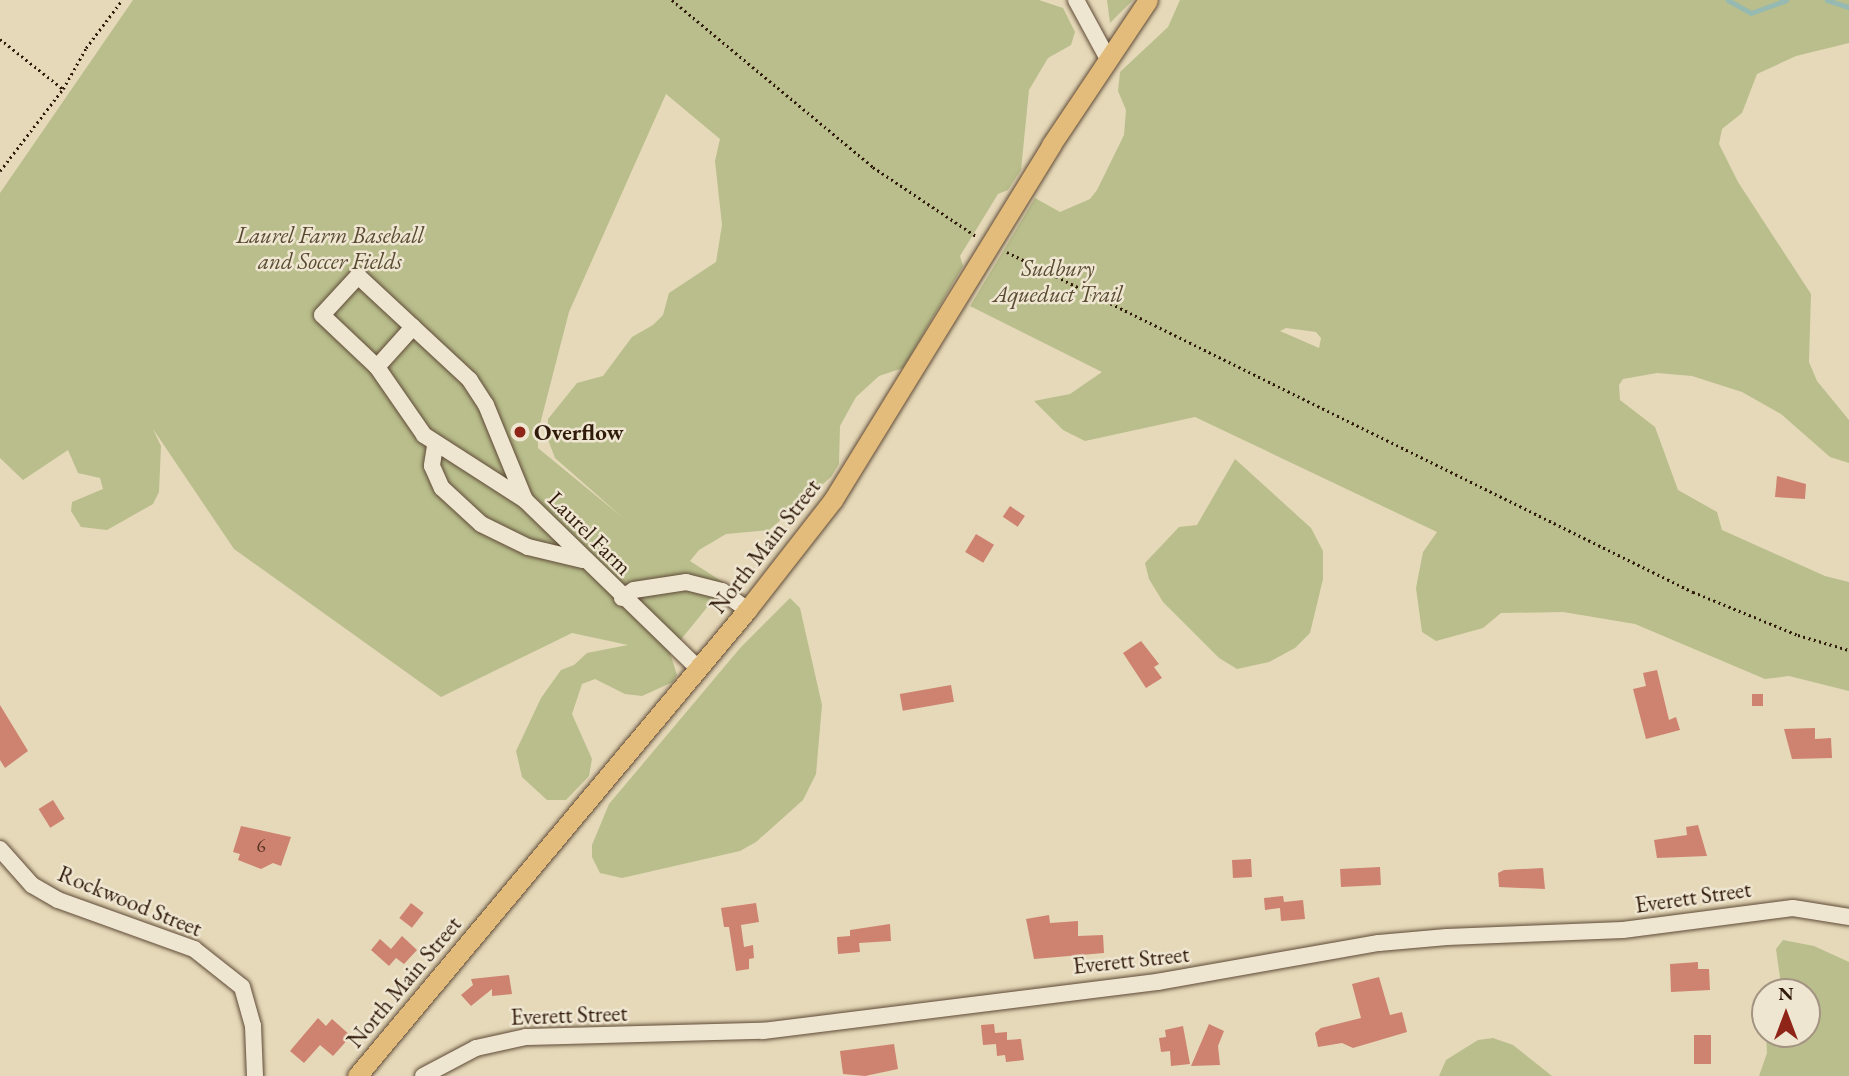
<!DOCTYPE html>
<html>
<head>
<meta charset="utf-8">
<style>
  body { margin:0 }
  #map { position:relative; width:1849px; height:1076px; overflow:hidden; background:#e6d9b9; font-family:"EB Garamond",serif }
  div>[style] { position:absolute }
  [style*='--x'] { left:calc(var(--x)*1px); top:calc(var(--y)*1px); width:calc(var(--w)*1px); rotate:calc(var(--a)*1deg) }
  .green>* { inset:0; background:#b9be8c }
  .stream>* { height:4.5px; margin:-2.25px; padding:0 2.25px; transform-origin:2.25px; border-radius:2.25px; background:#96bab1 }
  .building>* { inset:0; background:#ce8270; transform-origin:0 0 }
  .path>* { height:2.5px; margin-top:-1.25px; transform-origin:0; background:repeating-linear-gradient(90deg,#301a0a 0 2px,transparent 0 5.5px) }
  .roads { filter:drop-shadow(0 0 2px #5e4a36) drop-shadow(0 0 2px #5e4a36) }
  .minor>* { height:16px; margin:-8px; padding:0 8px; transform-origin:8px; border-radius:8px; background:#efe6d2 }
  .major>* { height:19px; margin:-9.5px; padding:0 9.5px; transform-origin:9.5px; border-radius:9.5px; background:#e3bc7c }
  .dots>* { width:19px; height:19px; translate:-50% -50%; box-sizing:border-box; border:4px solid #efe6d2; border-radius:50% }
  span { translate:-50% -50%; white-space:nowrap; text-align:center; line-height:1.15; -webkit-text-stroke:5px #efe6d2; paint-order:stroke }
  .number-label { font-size:19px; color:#583424 }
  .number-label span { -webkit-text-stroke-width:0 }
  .park-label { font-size:23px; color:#594b31; font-style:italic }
  .poi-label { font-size:23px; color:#301a0a; font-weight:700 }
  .left { translate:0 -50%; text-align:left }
  .street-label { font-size:23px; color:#301a0a }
  .north { position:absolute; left:1751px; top:978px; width:70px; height:70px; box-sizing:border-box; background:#efe6d2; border:2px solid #a39482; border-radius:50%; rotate:0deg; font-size:19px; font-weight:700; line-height:28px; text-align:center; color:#301a0a }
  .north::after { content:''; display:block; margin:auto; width:24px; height:32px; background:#8f2418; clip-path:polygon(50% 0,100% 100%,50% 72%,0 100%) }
</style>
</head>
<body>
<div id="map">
  <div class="green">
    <i style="clip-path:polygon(evenodd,133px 0,1039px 0,1063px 8px,1075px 32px,1071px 45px,1048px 58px,1029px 90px,1021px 170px,1008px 190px,998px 194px,960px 256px,963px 266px,903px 368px,879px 376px,856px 397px,840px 426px,839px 464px,831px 477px,769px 530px,726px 534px,699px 550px,690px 561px,726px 584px,670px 653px,677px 675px,673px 682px,642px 696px,625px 694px,595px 679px,582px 684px,572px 714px,592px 759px,589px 776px,566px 800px,547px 800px,522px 777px,516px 751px,541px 698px,561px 670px,574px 665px,587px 653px,628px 645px,572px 633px,441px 697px,234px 549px,153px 429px,161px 446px,159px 492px,153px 504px,107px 530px,81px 527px,71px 511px,72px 502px,103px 489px,100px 478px,78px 473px,68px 450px,23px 480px,0 458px,0 193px,133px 0,666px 94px,720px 139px,715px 161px,722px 225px,716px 262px,669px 293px,663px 315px,653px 325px,632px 337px,603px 376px,577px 383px,548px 419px,547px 437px,555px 458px,622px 517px,538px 448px,538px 432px,569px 312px,666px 94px)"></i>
    <i style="clip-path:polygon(1107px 0,1133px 0,1110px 23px)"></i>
    <i style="clip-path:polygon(evenodd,1180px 0,1849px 0,1849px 43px,1796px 56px,1757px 74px,1742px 113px,1722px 129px,1719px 144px,1738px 182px,1811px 294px,1809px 362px,1817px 381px,1849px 420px,1849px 463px,1830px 457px,1781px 414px,1742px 392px,1692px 376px,1657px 373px,1623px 379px,1619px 385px,1620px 400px,1655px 427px,1678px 490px,1717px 512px,1722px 530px,1825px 576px,1849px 582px,1849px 691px,1789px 676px,1765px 679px,1635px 624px,1563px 612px,1501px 613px,1483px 628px,1436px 641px,1422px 632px,1416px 588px,1423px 552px,1437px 532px,1195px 417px,1085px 441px,1063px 430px,1034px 401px,1070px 394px,1102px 372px,970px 306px,1035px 198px,1060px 212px,1090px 199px,1097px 190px,1124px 135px,1126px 110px,1118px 91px,1120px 72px,1168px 27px,1180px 0,1286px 328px,1316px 332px,1321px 338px,1319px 348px,1280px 331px,1286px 328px)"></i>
    <i style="clip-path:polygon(1235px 459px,1311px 528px,1323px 551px,1323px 579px,1310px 633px,1295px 648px,1269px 662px,1237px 669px,1219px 658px,1163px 602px,1149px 579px,1145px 563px,1179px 527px,1197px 525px)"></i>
    <i style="clip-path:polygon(790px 598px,800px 608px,822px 705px,816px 774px,803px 800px,756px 842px,740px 851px,622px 878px,600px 873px,592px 857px,592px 845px,609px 804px,741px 647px)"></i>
    <i style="clip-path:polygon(1783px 940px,1814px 946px,1849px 962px,1849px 1076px,1759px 1076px,1767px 1053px,1766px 1034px,1807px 1034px,1807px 992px,1782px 992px,1776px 949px)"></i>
    <i style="clip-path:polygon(1493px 1038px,1513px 1045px,1552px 1076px,1439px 1076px,1446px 1060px,1478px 1040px)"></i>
  </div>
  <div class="stream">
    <i style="--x:1728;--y:0;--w:26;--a:29"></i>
    <i style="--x:1751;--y:13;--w:37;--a:-20"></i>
    <i style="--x:1827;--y:0;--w:23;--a:18"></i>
  </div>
  <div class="building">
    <i style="clip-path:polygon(1777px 476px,1806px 484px,1805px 499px,1775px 497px)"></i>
    <i style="left:1010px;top:506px;width:18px;height:13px;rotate:34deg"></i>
    <i style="left:976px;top:534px;width:21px;height:21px;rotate:31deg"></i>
    <i style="clip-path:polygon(1141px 641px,1159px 664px,1154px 667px,1162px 678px,1146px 688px,1123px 653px)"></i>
    <i style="clip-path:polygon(1657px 670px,1669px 720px,1676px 717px,1680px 730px,1646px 739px,1633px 689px,1646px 686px,1643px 673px)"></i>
    <i style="left:951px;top:685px;width:17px;height:52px;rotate:80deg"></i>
    <i style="left:1752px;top:694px;width:11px;height:12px"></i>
    <i style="clip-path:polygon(0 705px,28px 751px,5px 768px,0 760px)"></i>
    <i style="clip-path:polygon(1815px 728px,1815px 739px,1831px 738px,1832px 758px,1792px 759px,1784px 729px)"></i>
    <i style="left:53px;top:800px;width:22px;height:17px;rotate:58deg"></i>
    <i style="clip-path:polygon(1698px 825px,1707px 856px,1657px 858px,1654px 840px,1687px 835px,1686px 827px)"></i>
    <i style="clip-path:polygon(241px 826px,291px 837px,281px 866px,273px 863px,261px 869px,238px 860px,240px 854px,233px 852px)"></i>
    <i style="left:1251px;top:859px;width:18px;height:19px;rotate:87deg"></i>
    <i style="left:1380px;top:867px;width:18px;height:40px;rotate:87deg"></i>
    <i style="clip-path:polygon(1543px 868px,1545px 889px,1499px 887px,1498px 873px,1504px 870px)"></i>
    <i style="clip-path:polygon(1283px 896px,1284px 902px,1303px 900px,1305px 919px,1281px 921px,1280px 908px,1265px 910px,1264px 898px)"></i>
    <i style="left:411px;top:903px;width:16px;height:19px;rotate:38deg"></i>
    <i style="clip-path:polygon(756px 903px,759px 922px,741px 925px,744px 947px,753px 945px,754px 958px,749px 959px,749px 969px,736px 971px,729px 927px,724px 927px,721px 908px)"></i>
    <i style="clip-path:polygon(1049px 915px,1050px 923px,1078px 921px,1078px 936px,1103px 935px,1104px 953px,1034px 959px,1026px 919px)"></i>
    <i style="clip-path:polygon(890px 924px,891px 941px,859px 943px,860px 952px,838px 954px,837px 937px,850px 936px,850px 930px)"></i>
    <i style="clip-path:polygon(402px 936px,417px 950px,404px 964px,396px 958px,389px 966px,371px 950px,380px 939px,391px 949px)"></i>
    <i style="clip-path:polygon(1698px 962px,1698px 969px,1709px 969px,1710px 990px,1671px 992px,1670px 964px)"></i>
    <i style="clip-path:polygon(509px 975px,512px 994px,492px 996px,492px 989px,471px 1006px,461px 995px,473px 985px,471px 979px)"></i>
    <i style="clip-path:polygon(1379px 977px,1390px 1015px,1402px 1012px,1407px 1032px,1353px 1048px,1342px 1043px,1318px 1047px,1315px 1033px,1321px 1028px,1361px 1018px,1352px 984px)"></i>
    <i style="clip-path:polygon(318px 1018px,326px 1026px,332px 1019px,351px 1036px,333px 1056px,320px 1045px,304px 1063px,290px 1051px)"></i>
    <i style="clip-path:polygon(994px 1024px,995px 1033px,1007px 1032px,1007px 1040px,1021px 1039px,1024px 1060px,1006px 1062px,1005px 1055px,997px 1056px,996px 1044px,983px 1045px,981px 1025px)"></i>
    <i style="clip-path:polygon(1209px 1024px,1224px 1031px,1218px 1046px,1220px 1065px,1191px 1066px)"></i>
    <i style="clip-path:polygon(1183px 1026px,1190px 1064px,1171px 1066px,1170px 1051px,1161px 1052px,1159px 1038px,1166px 1037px,1165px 1030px)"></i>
    <i style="left:1694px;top:1035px;width:17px;height:29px"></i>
    <i style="clip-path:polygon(894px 1044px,898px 1069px,865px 1076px,843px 1074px,840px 1051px)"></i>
  </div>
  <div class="path">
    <i style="--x:672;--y:0;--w:261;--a:39.7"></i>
    <i style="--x:873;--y:167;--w:124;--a:33.8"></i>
    <i style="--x:0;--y:39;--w:80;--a:38.4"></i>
    <i style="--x:0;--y:171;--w:103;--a:-52.5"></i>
    <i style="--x:63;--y:89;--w:47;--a:-60.7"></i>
    <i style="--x:86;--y:48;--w:60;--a:-53.1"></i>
    <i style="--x:1007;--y:252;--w:766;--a:26.36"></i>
    <i style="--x:1693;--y:592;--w:113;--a:22.3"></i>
    <i style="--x:1798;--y:635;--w:53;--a:16.4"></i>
  </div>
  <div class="roads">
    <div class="minor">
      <i style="--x:1076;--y:0;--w:67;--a:61.5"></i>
      <i style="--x:377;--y:367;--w:54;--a:-48"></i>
      <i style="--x:435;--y:446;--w:20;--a:99"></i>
      <i style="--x:432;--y:466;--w:24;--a:66"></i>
      <i style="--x:442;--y:488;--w:53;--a:42.7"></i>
      <i style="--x:481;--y:524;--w:52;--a:26.1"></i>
      <i style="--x:528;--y:547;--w:56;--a:13.5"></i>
      <i style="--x:525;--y:500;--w:103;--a:-112.3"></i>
      <i style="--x:486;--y:405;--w:30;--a:-123"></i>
      <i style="--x:470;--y:380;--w:153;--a:-137.1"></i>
      <i style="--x:358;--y:276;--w:53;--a:132.7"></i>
      <i style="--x:322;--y:315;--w:76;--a:43.4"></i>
      <i style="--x:377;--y:367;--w:83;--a:55.3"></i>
      <i style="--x:424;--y:435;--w:120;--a:32.8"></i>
      <i style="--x:525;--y:500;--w:241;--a:44.2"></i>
      <i style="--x:622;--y:598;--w:14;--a:-34"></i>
      <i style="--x:634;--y:590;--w:53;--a:-8.7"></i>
      <i style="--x:686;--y:582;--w:37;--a:14"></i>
      <i style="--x:722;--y:591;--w:31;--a:37"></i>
      <i style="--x:0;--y:849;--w:48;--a:48.4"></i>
      <i style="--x:32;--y:885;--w:30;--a:30"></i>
      <i style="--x:58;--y:900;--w:145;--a:19.8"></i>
      <i style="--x:194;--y:949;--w:61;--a:38.4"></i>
      <i style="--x:242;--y:987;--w:41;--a:74.2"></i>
      <i style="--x:253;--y:1026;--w:50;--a:87.7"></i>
      <i style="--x:423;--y:1076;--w:60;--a:-27.8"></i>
      <i style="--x:476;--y:1048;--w:51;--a:-12.4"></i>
      <i style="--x:526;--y:1037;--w:237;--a:-1.5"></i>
      <i style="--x:763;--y:1031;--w:397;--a:-7.1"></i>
      <i style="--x:1157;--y:982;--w:225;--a:-10"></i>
      <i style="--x:1379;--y:943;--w:68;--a:-5"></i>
      <i style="--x:1447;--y:937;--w:176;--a:-2.3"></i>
      <i style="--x:1623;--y:930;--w:171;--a:-7.4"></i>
      <i style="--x:1793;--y:908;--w:57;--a:9.1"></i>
    </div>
    <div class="major">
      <i style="--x:357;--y:1076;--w:608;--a:-50.07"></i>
      <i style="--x:747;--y:610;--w:140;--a:-52"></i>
      <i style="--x:833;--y:500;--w:417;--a:-58.4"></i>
      <i style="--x:1051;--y:145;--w:174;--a:-56.2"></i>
    </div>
  </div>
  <div class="dots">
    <i style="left:520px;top:432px;background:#8f2418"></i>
  </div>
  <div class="number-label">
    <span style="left:261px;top:846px">6</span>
  </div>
  <div class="park-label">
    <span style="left:330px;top:248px">Laurel Farm Baseball<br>and Soccer Fields</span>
    <span style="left:1058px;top:281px">Sudbury<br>Aqueduct Trail</span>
  </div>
  <div class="poi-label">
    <span class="left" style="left:534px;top:432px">Overflow</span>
  </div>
  <div class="street-label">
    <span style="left:590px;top:533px;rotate:45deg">Laurel Farm</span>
    <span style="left:765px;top:546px;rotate:-52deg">North Main Street</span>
    <span style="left:1693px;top:897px;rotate:-8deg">Everett Street</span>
    <span style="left:130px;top:901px;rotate:22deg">Rockwood Street</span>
    <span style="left:1131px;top:960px;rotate:-6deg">Everett Street</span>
    <span style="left:404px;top:982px;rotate:-50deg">North Main Street</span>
    <span style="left:569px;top:1015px;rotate:-2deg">Everett Street</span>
  </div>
  <div class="north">N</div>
</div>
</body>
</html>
